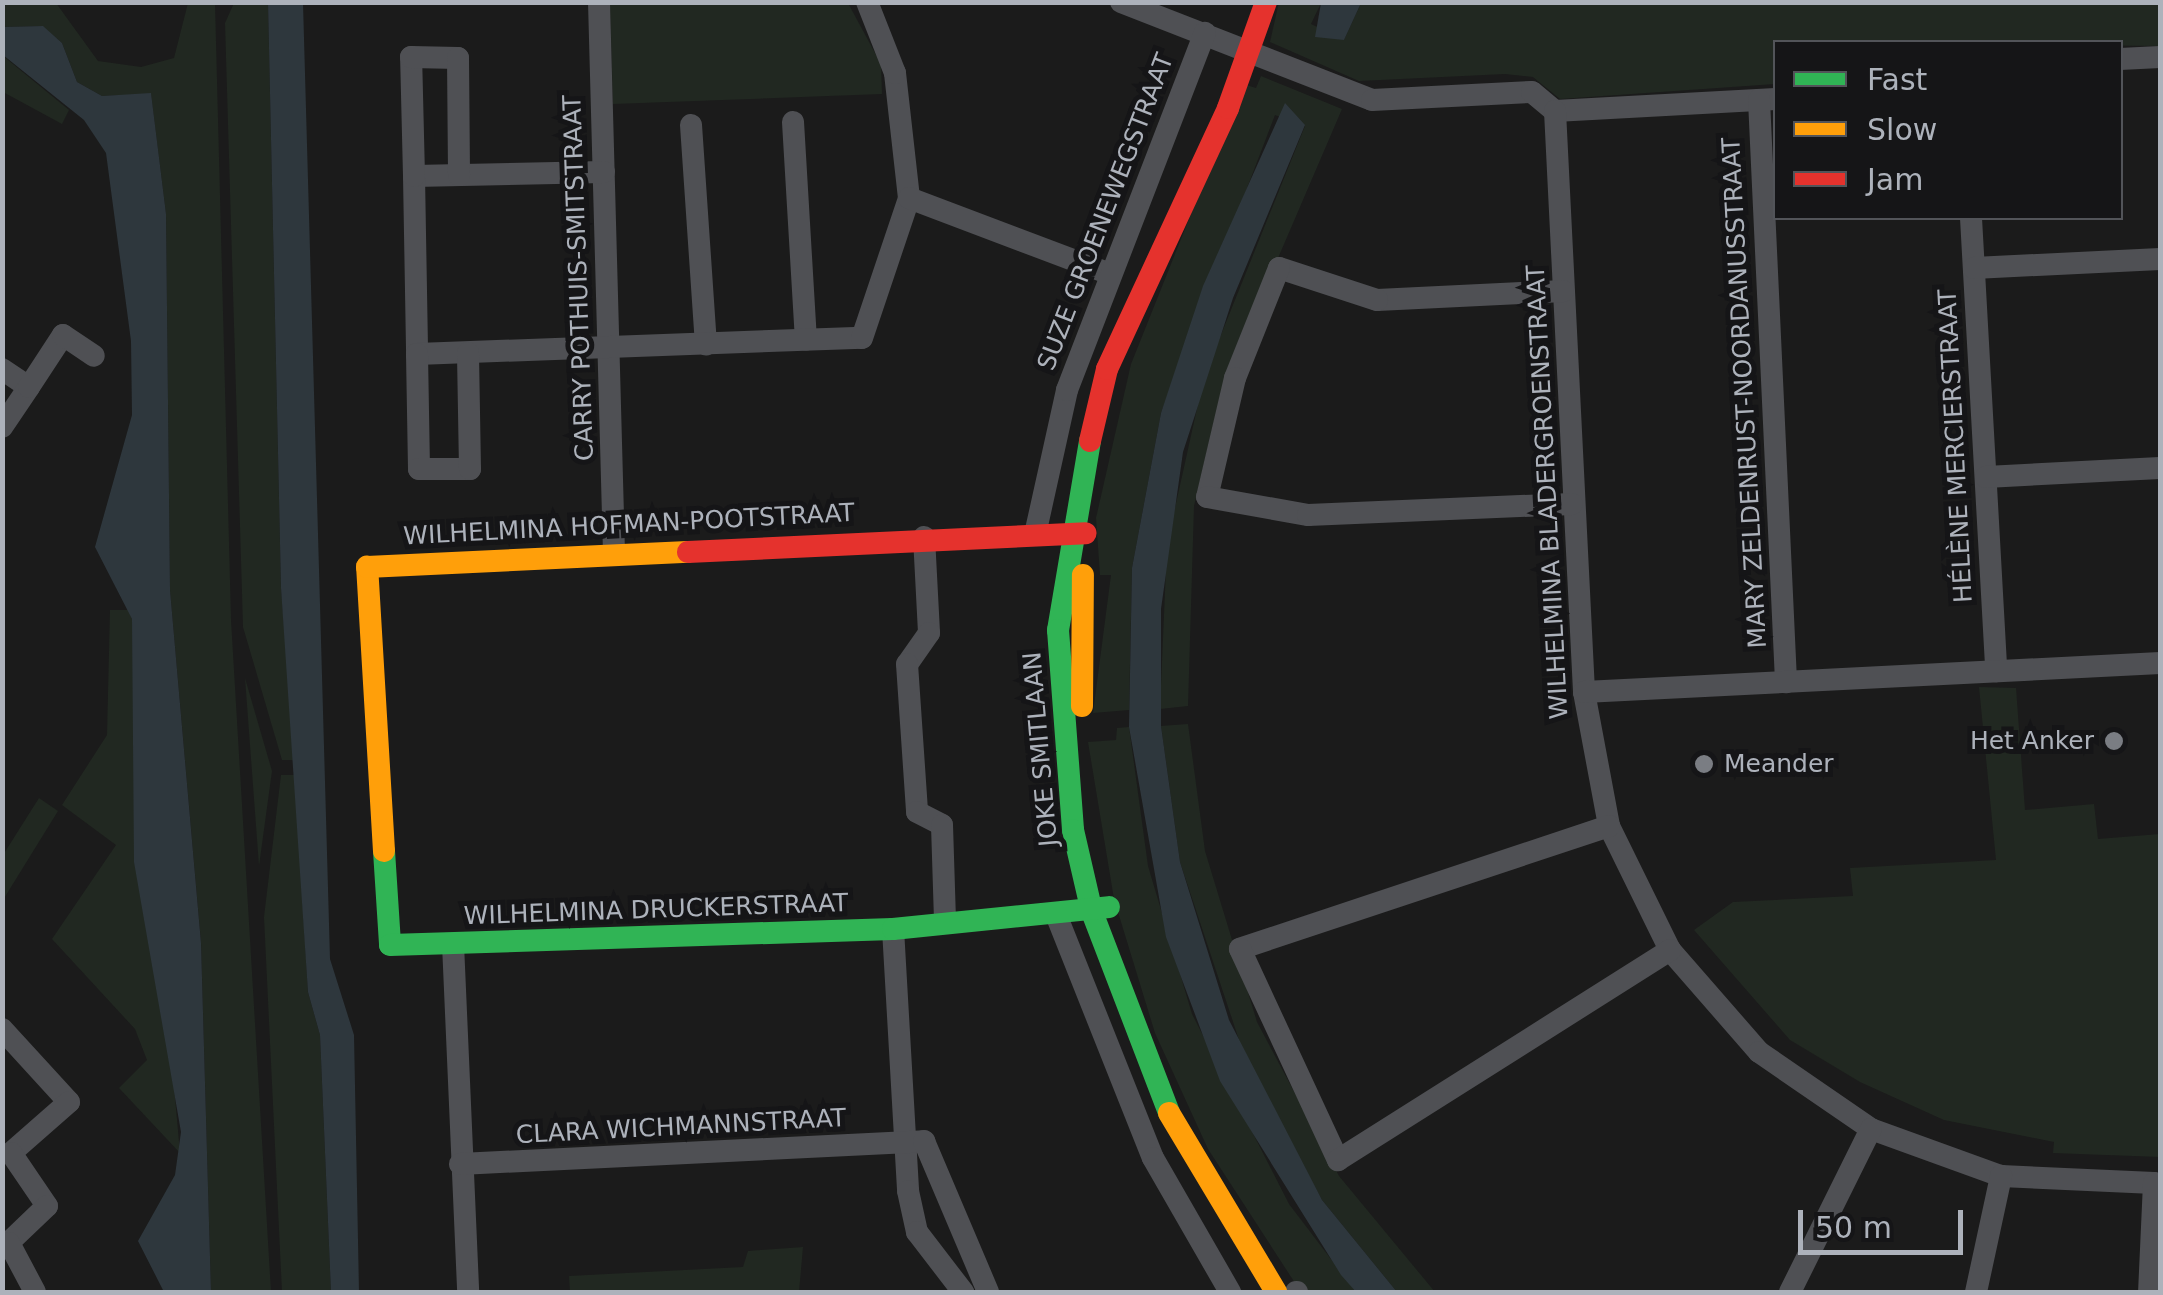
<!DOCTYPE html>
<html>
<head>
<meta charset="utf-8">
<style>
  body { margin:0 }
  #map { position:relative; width:2163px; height:1295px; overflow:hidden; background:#1b1b1b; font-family:"DejaVu Sans",sans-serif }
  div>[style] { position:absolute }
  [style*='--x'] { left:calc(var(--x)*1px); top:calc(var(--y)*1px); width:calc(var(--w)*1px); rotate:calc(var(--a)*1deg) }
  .green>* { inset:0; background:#212821 }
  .water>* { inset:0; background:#2e373d }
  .street>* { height:22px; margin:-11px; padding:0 11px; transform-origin:11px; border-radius:11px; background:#4f5054 }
  .fast>* { height:22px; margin:-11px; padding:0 11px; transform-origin:11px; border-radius:11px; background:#30b455 }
  .slow>* { height:22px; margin:-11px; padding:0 11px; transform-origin:11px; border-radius:11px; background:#ff9f0a }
  .jam>* { height:22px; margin:-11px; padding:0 11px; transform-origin:11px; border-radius:11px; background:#e5322d }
  .dots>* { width:28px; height:28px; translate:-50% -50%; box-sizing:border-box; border:5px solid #151517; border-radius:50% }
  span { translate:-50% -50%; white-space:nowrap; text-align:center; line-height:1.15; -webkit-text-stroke:10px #151517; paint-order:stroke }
  .street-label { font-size:25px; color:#adb2bb }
  .poi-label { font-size:25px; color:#adb2bb }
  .right { translate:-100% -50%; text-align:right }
  .left { translate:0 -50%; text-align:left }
  .frame { position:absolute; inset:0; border:5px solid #adb2bb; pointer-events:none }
  .legend { position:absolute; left:1773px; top:40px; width:350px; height:180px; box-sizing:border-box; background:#151517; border:2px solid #525459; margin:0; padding:12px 18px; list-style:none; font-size:30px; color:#adb2bb }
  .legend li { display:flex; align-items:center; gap:20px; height:50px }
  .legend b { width:50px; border:2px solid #525459 }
  .scale { position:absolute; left:1798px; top:1210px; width:165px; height:45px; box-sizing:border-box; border:5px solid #adb2bb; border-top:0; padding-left:12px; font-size:30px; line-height:35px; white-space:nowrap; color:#adb2bb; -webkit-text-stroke:8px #151517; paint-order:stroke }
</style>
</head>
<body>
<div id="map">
  <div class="green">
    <i style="clip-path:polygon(1279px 2px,1321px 3px,1311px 24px,1344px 40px,1361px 3px,2160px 3px,2160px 46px,1776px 42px,1775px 84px,1560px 99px,1533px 77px,1505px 74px,1359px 81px,1270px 42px)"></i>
    <i style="clip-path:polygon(3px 3px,56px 3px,98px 61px,141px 67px,174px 58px,188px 3px,215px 3px,231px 620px,271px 1292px,211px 1292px,201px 942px,170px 590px,166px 214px,151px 94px,102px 96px,77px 82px,62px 43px,42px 26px,3px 27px)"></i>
    <i style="clip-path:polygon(234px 3px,268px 3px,281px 588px,295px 760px,282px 760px,243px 627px,225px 23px)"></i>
    <i style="clip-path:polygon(610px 3px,848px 3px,881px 64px,882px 94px,613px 104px)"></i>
    <i style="clip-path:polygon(2px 55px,69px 110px,62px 124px,3px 92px)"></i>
    <i style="clip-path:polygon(1261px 76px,1342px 109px,1221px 391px,1194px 506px,1188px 706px,1160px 709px,1167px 544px,1204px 377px,1305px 126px,1275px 115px,1161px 413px,1132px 568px,1129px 710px,1093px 713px,1111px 575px,1100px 575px,1096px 518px,1131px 364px,1243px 84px,1256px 88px)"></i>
    <i style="clip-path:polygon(110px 610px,129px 610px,132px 619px,180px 1153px,119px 1088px,147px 1060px,135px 1029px,52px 939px,116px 845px,62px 805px,107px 735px)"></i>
    <i style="clip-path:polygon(245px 678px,272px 771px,259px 866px)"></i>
    <i style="clip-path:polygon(1979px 687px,2016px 688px,2025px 810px,2094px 804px,2098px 839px,2160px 834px,2160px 1157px,2053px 1153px,2054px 1142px,1944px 1120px,1860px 1082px,1790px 1040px,1694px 930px,1733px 902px,1853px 896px,1850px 868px,1996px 860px)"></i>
    <i style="clip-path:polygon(1188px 724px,1205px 851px,1257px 1022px,1339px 1176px,1435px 1292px,1397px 1292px,1322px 1200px,1249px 1070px,1180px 862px,1161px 726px)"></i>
    <i style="clip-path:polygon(1129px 727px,1148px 866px,1192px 1014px,1289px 1204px,1356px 1292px,1303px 1292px,1295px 1283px,1208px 1149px,1155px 1033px,1114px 899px,1088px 742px,1116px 740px,1117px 728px)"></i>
    <i style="clip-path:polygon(281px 775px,295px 775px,308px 992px,320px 1035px,331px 1292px,282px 1292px,264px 917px)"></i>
    <i style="clip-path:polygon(39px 798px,58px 811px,3px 900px,3px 855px)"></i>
    <i style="clip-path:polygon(803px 1247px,799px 1292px,570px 1292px,569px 1276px,743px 1267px,748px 1251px)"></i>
  </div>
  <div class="water">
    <i style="clip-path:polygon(268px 3px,303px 3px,330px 959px,354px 1035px,359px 1292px,331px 1292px,320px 1035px,308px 992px,281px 588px)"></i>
    <i style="clip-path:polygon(1321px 3px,1361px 3px,1344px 40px,1315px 37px)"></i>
    <i style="clip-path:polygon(43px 26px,62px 43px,77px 82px,102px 96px,151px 93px,166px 214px,170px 590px,201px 943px,211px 1292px,164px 1292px,138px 1241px,175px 1175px,181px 1132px,134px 862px,132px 619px,95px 547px,132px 415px,131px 341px,106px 153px,84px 120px,3px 55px,3px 27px)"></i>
    <i style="clip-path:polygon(1285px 103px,1305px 125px,1233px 298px,1183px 452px,1161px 609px,1161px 726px,1180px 862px,1229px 1020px,1322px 1200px,1397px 1292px,1356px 1292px,1341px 1275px,1220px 1081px,1166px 937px,1129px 727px,1132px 568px,1161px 413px,1203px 286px)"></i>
  </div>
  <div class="street">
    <i style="--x:599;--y:2;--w:551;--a:88.44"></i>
    <i style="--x:1121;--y:2;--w:269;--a:21.3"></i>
    <i style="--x:1372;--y:100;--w:160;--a:-2.9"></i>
    <i style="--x:1532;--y:92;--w:30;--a:40"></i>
    <i style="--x:1555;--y:111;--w:221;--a:-3.1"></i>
    <i style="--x:2120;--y:59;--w:40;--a:-2.9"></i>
    <i style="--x:1759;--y:100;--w:583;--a:87.34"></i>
    <i style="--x:1555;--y:111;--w:582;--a:87.14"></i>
    <i style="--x:1584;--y:692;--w:136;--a:79.4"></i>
    <i style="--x:1609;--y:826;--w:138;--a:63.8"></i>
    <i style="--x:1670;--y:950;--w:135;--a:48.9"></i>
    <i style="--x:1759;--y:1052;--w:136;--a:34.5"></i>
    <i style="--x:1871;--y:1129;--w:138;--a:19.9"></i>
    <i style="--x:2001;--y:1176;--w:153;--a:2.6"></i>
    <i style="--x:2154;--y:1183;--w:109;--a:92.6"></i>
    <i style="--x:793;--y:122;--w:218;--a:86.6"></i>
    <i style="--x:691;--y:125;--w:220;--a:86.1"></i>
    <i style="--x:604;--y:172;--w:190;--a:178.8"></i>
    <i style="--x:414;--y:176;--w:178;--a:89"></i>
    <i style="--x:417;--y:354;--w:445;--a:-2.1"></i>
    <i style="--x:862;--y:338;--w:148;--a:-71.4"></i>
    <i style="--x:909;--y:198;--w:126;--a:-96.4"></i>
    <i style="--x:895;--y:73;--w:76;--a:-111.5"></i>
    <i style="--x:414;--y:176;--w:119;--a:-91.4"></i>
    <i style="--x:411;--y:57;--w:47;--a:1.2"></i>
    <i style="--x:458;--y:58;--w:117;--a:89.5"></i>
    <i style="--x:909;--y:198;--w:213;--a:20.7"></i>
    <i style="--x:1971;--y:218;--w:454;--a:86.8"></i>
    <i style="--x:1974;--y:268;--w:186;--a:-2.8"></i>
    <i style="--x:1563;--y:291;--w:186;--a:177.2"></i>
    <i style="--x:1377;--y:300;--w:103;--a:-161.9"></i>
    <i style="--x:1279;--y:268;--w:118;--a:111.8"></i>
    <i style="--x:1235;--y:378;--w:122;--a:103.2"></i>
    <i style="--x:1207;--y:497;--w:103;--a:10.1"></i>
    <i style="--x:1308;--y:515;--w:264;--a:-2.4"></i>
    <i style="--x:417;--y:354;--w:115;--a:89"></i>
    <i style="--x:419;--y:469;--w:51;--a:0"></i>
    <i style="--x:470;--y:469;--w:116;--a:-91"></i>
    <i style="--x:2;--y:369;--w:32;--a:34"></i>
    <i style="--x:29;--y:387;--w:48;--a:124"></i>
    <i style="--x:29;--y:387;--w:62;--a:-56.8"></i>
    <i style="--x:63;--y:335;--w:37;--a:34"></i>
    <i style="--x:1986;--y:477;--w:174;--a:-3"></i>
    <i style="--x:1036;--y:530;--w:143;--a:-77.5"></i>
    <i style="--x:1067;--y:390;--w:383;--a:-68.9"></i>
    <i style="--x:924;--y:537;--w:96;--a:87"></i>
    <i style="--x:929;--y:633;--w:38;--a:125"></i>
    <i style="--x:907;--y:664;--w:148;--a:86.1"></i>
    <i style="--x:917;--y:812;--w:28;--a:27"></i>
    <i style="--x:942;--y:825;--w:98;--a:88.2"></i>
    <i style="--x:1584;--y:692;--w:577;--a:-2.88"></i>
    <i style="--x:1609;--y:826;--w:389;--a:161.6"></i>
    <i style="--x:1240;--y:949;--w:233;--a:65.1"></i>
    <i style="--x:1338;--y:1160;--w:393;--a:-32.3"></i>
    <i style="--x:1057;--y:917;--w:259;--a:68.3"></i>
    <i style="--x:1153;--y:1158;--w:155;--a:60.1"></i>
    <i style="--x:893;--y:929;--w:262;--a:86.7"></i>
    <i style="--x:908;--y:1191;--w:42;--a:77.6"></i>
    <i style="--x:917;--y:1232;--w:76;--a:52.5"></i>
    <i style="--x:453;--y:944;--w:348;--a:87.5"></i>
    <i style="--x:2;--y:1029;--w:99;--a:47.5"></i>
    <i style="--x:69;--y:1102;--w:77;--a:138.7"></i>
    <i style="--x:11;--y:1153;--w:64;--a:55.8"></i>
    <i style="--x:47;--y:1206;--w:62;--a:136.3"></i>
    <i style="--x:460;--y:1164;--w:465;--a:-2.8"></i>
    <i style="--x:924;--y:1141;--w:164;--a:67"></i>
    <i style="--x:9;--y:1243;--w:55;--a:62"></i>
    <i style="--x:1296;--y:1292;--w:1;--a:0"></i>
    <i style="--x:1790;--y:1292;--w:182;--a:-63.6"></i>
    <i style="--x:1976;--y:1292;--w:119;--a:-77.8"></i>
  </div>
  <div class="fast">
    <i style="--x:1090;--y:441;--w:192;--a:99.6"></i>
    <i style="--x:1058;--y:630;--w:201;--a:85.7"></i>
    <i style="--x:1073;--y:830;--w:84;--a:77"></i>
    <i style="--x:1092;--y:912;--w:215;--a:69"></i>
    <i style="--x:384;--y:851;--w:94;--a:86.3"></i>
    <i style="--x:390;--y:945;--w:503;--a:-1.82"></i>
    <i style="--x:893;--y:929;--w:217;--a:-5.8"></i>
  </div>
  <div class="slow">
    <i style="--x:1082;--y:706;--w:131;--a:-89.6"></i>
    <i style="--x:384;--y:851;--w:285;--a:-93.4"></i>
    <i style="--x:367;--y:567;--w:321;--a:-2.7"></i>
    <i style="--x:1169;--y:1113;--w:209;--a:59.1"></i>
  </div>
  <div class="jam">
    <i style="--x:1090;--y:441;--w:74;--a:-76.7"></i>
    <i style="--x:1107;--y:369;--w:288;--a:-65.1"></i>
    <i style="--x:1228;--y:108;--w:113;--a:-70.3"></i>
    <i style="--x:688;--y:552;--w:398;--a:-2.7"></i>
  </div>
  <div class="dots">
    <i style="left:2114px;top:741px;background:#7a7d83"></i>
    <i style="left:1704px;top:764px;background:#7a7d83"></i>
  </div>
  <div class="street-label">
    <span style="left:1106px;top:212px;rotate:-69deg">SUZE GROENEWEGSTRAAT</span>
    <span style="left:579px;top:278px;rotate:-92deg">CARRY POTHUIS-SMITSTRAAT</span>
    <span style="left:1745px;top:393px;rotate:-93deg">MARY ZELDENRUST-NOORDANUSSTRAAT</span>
    <span style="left:1956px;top:446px;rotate:-93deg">HÉLÈNE MERCIERSTRAAT</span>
    <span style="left:1548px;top:492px;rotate:-93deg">WILHELMINA BLADERGROENSTRAAT</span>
    <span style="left:629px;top:525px;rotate:-3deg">WILHELMINA HOFMAN-POOTSTRAAT</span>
    <span style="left:1041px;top:749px;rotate:-95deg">JOKE SMITLAAN</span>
    <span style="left:656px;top:910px;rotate:-2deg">WILHELMINA DRUCKERSTRAAT</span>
    <span style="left:681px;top:1127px;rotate:-3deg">CLARA WICHMANNSTRAAT</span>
  </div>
  <div class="poi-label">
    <span class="right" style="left:2094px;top:741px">Het Anker</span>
    <span class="left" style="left:1724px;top:764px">Meander</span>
  </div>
  <div class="frame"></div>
  <ul class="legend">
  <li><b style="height:12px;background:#30b455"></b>Fast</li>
  <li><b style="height:12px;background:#ff9f0a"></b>Slow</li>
  <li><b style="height:12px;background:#e5322d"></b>Jam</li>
  </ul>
  <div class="scale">50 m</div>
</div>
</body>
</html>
